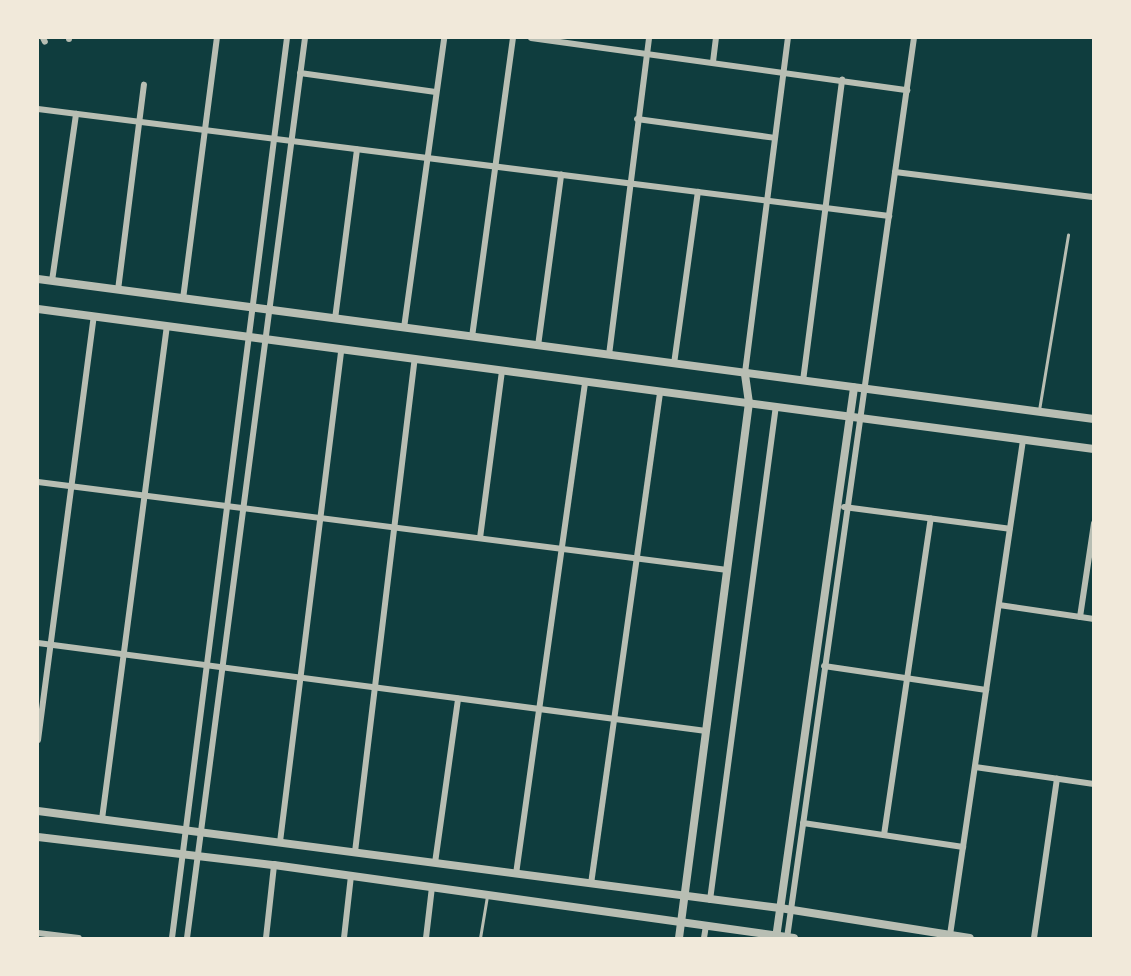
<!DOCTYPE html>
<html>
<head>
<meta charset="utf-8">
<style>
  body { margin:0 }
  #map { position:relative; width:1131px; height:976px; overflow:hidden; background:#0f3d3e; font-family:"IBM Plex Serif",serif }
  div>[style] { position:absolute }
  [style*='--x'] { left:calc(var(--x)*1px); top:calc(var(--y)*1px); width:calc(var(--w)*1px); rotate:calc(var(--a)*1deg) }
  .service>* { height:3px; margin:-1.5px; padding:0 1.5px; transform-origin:1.5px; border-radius:1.5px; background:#b8beb3 }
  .minor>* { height:6px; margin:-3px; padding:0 3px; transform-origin:3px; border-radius:3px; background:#b8beb3 }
  .tertiary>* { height:8px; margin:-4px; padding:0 4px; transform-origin:4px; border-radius:4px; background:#b8beb3 }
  span { translate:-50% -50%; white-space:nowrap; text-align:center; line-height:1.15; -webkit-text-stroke:4.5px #f1e9da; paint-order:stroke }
  .frame { position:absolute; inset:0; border:39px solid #f1e9da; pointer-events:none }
</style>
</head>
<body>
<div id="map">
  <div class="service">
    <i style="--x:1039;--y:410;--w:178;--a:-80.6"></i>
    <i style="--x:480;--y:938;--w:43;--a:-80.5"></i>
  </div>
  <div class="minor">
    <i style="--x:43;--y:38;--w:4;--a:63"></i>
    <i style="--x:69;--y:38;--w:1;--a:90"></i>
    <i style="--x:531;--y:38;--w:380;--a:7.9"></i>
    <i style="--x:713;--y:62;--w:24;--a:-83"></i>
    <i style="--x:300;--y:73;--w:137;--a:8"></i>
    <i style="--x:38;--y:109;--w:858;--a:7.17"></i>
    <i style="--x:637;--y:119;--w:139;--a:7.8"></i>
    <i style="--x:895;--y:172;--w:201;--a:7.2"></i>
    <i style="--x:52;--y:281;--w:169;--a:-81.8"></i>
    <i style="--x:118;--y:290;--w:207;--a:-82.8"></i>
    <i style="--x:183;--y:299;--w:263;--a:-82.6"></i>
    <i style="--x:335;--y:319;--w:171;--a:-82.6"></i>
    <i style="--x:404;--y:328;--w:293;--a:-82.1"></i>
    <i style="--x:472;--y:337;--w:302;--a:-82.2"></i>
    <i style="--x:538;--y:346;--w:173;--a:-82.3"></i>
    <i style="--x:609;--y:355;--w:320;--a:-82.8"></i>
    <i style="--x:674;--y:364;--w:174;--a:-82.1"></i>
    <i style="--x:745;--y:373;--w:338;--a:-82.7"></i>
    <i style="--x:803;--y:381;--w:304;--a:-82.6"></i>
    <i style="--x:38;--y:482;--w:695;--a:7.28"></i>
    <i style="--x:844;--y:507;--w:167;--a:7.5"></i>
    <i style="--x:480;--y:538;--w:168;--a:-82.5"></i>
    <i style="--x:999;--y:605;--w:96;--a:8.4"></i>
    <i style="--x:1080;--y:617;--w:95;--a:-81.5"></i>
    <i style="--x:38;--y:643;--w:674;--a:7.5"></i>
    <i style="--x:824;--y:666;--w:164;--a:8.4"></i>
    <i style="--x:38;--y:740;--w:427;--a:-82.5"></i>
    <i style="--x:975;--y:767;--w:120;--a:8.1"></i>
    <i style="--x:102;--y:819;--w:496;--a:-82.5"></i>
    <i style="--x:803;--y:823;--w:162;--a:8.5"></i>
    <i style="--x:884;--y:835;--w:320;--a:-81.6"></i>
    <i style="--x:280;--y:842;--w:496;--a:-82.9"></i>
    <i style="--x:355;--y:852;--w:497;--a:-83.1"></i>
    <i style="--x:435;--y:863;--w:166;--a:-82"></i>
    <i style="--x:516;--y:874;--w:497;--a:-82"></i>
    <i style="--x:591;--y:884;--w:497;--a:-82"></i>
    <i style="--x:710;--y:900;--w:497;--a:-82.4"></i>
    <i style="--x:38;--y:933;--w:41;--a:7"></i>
    <i style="--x:950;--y:935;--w:500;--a:-81.61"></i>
    <i style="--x:172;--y:938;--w:907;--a:-82.72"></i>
    <i style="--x:187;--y:938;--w:908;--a:-82.53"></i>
    <i style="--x:266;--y:938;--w:73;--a:-83.7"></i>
    <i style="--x:344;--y:938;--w:62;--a:-83.6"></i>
    <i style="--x:426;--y:938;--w:51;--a:-83.3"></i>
    <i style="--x:704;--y:938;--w:13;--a:-81"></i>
    <i style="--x:787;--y:938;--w:909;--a:-81.97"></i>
    <i style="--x:1034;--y:938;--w:161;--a:-81.8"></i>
  </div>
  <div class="tertiary">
    <i style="--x:38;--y:279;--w:1065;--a:7.55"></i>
    <i style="--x:38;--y:309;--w:1065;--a:7.55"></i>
    <i style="--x:38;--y:811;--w:748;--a:7.45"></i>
    <i style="--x:780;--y:908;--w:192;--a:9"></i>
    <i style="--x:38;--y:837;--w:238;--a:6.8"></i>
    <i style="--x:274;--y:865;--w:525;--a:7.99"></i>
    <i style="--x:679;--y:938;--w:540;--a:-82.55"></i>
    <i style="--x:749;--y:403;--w:30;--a:-98"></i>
    <i style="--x:776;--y:938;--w:556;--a:-81.93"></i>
  </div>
  <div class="frame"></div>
</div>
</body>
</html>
